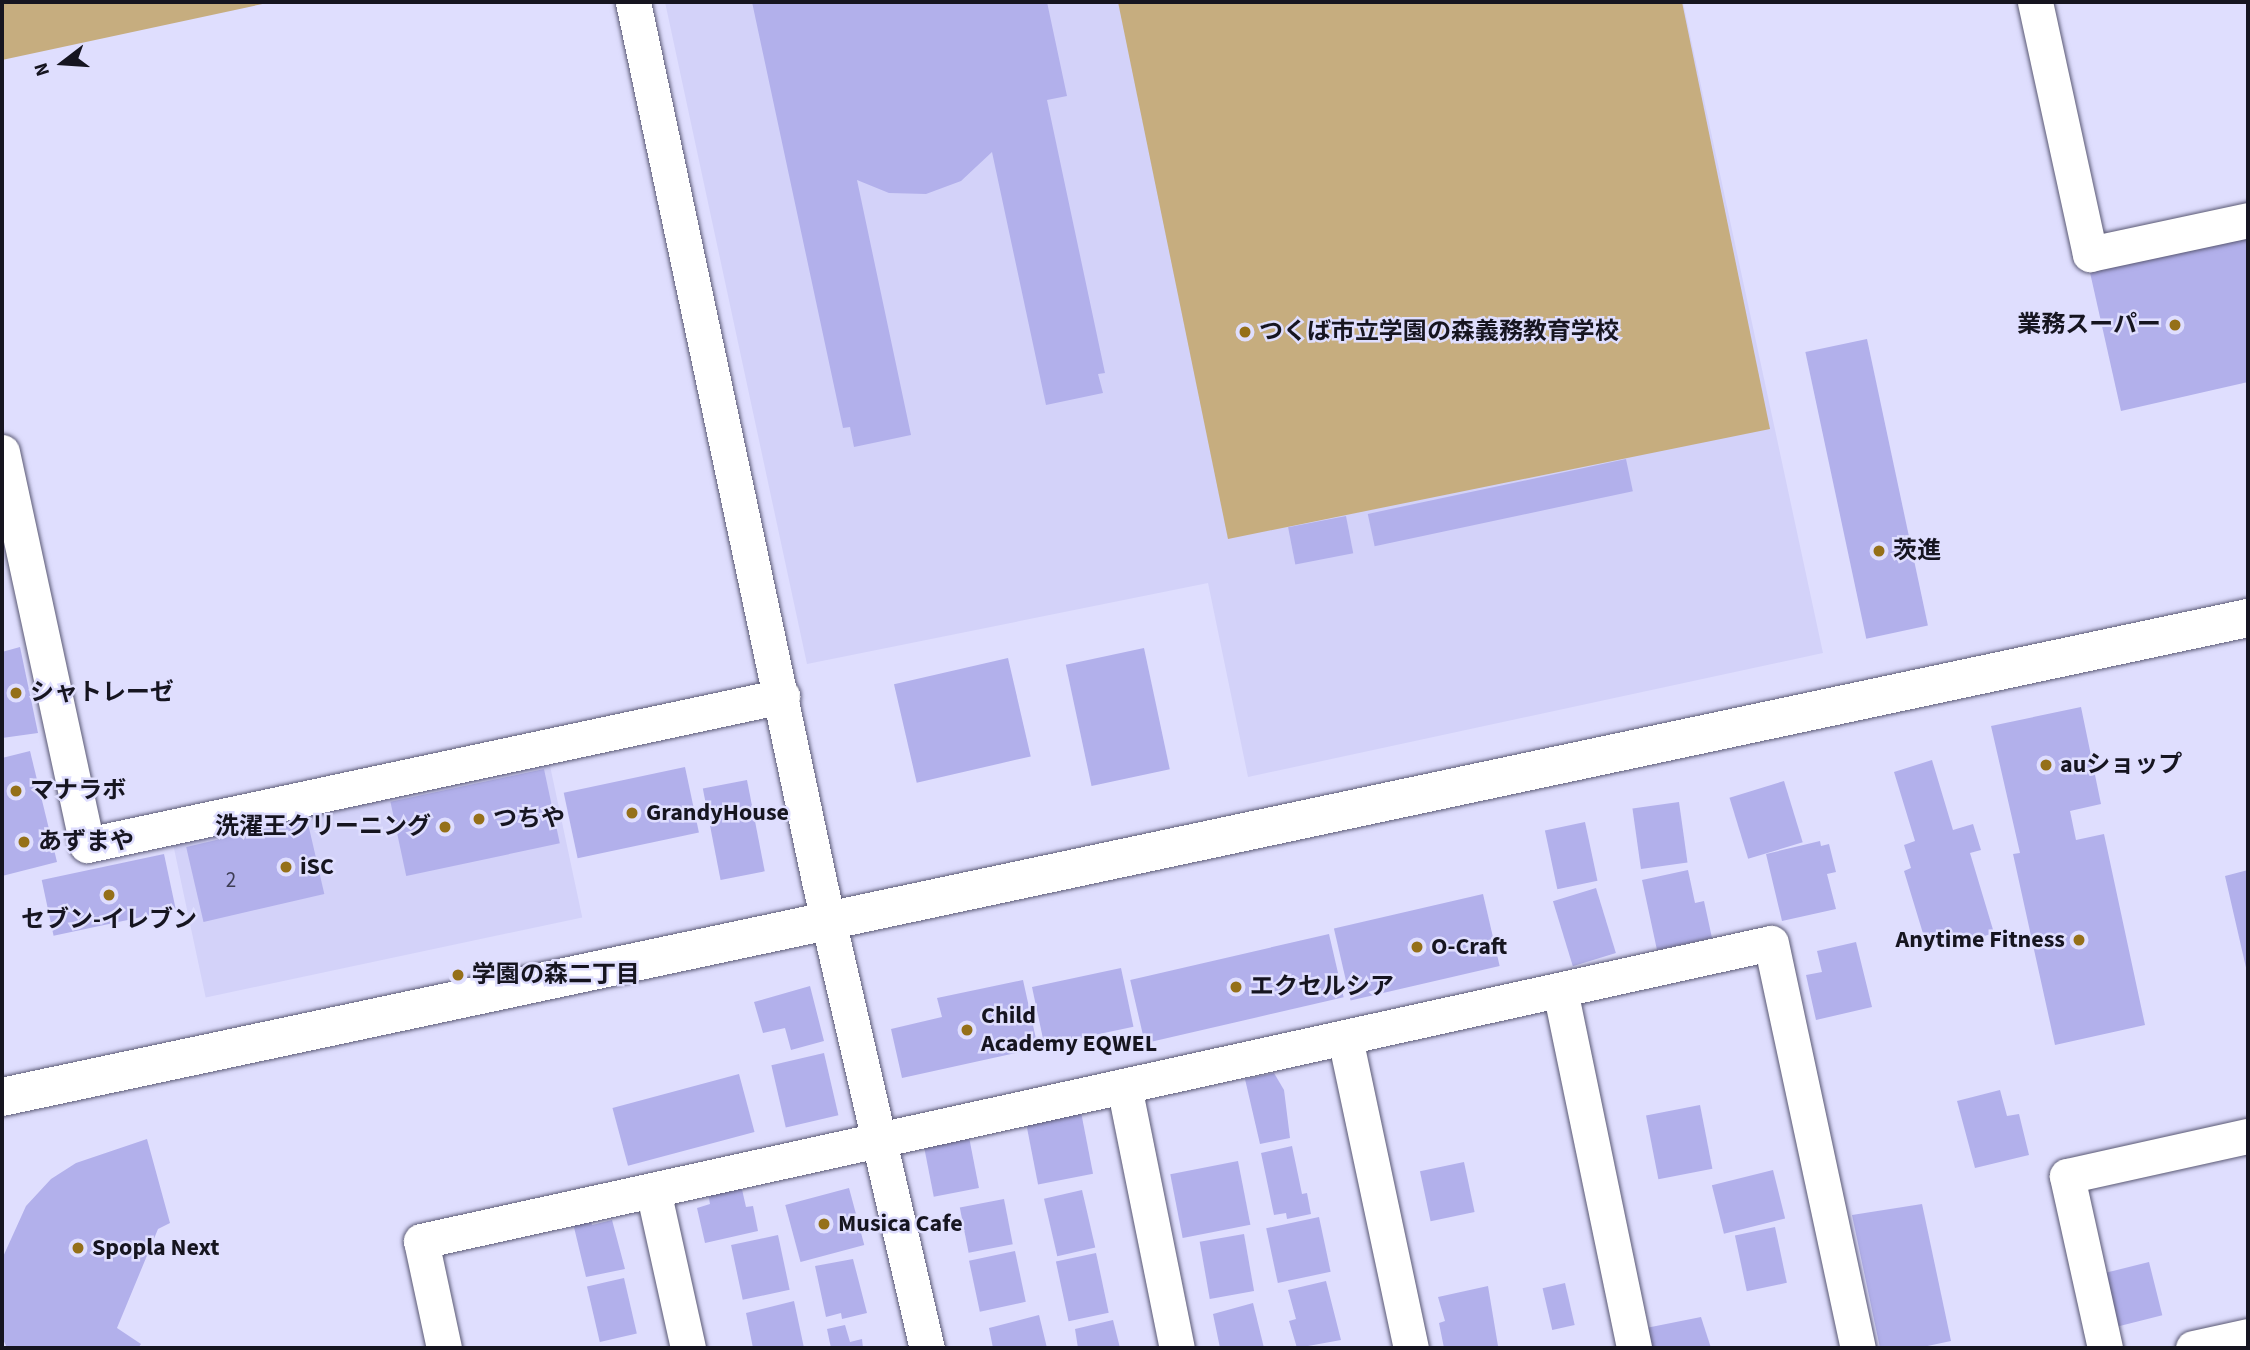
<!DOCTYPE html>
<html>
<head>
<meta charset="utf-8">
<style>
  body { margin:0 }
  #map { position:relative; width:2250px; height:1350px; overflow:hidden; background:#dfdefe; font-family:"Source Sans 3","Noto Sans JP",sans-serif }
  div>[style] { position:absolute }
  [style*='--x'] { left:calc(var(--x)*1px); top:calc(var(--y)*1px); width:calc(var(--w)*1px); rotate:calc(var(--a)*1deg) }
  .built>* { inset:0; background:#d3d2f9; transform-origin:0 0 }
  .green>* { inset:0; background:#c6ad7f }
  .building>* { inset:0; background:#b2b0eb; transform-origin:0 0 }
  .roads { filter:drop-shadow(0 0 2px #5a5974) drop-shadow(0 0 2px #5a5974) }
  .minor>* { height:35px; margin:-17.5px; padding:0 17.5px; transform-origin:17.5px; border-radius:17.5px; background:#fff }
  .tertiary>* { height:38px; margin:-19px; padding:0 19px; transform-origin:19px; border-radius:19px; background:#fff }
  .dots>* { width:19px; height:19px; translate:-50% -50%; box-sizing:border-box; border:4px solid #dfdefe; border-radius:50% }
  span { translate:-50% -50%; white-space:nowrap; text-align:center; line-height:1.15; -webkit-text-stroke:5px #dfdefe; paint-order:stroke }
  .number-label { font-size:21px; color:#3d3c53 }
  .number-label span { -webkit-text-stroke-width:0 }
  .poi-label { font-size:24px; color:#161520; font-weight:700 }
  .right { translate:-100% -50%; text-align:right }
  .left { translate:0 -50%; text-align:left }
  .frame { position:absolute; inset:0; border:4px solid #161520; pointer-events:none }
  .north { position:absolute; left:28px; top:28px; width:70px; height:70px; -webkit-text-stroke:5px #dfdefe; paint-order:stroke; rotate:253deg; font-size:19px; font-weight:700; line-height:28px; text-align:center; color:#161520 }
  .north::after { content:''; display:block; margin:auto; width:24px; height:32px; background:#161520; clip-path:polygon(50% 0,100% 100%,50% 72%,0 100%) }
</style>
</head>
<body>
<div id="map">
  <div class="built">
    <i style="clip-path:polygon(665px 2px,1683px 2px,1823px 653px,1248px 777px,1208px 583px,807px 664px)"></i>
    <i style="left:549px;top:761px;width:160px;height:385px;rotate:78deg"></i>
  </div>
  <div class="green">
    <i style="clip-path:polygon(2px 2px,272px 2px,2px 60px)"></i>
    <i style="clip-path:polygon(1118px 2px,1682px 2px,1770px 429px,1228px 539px)"></i>
  </div>
  <div class="building">
    <i style="clip-path:polygon(752px 2px,1047px 2px,1067px 96px,1047px 100px,1105px 373px,1098px 374px,1103px 393px,1046px 405px,992px 152px,961px 181px,926px 194px,889px 193px,857px 180px,911px 435px,854px 447px,850px 427px,843px 428px)"></i>
    <i style="clip-path:polygon(2248px 233px,2248px 382px,2121px 411px,2089px 268px)"></i>
    <i style="left:1867px;top:339px;width:293px;height:63px;rotate:78deg"></i>
    <i style="left:1626px;top:459px;width:33px;height:264px;rotate:78deg"></i>
    <i style="left:1346px;top:516px;width:38px;height:59px;rotate:79deg"></i>
    <i style="clip-path:polygon(20px 647px,38px 733px,2px 738px,2px 652px)"></i>
    <i style="left:1144px;top:648px;width:124px;height:80px;rotate:78deg"></i>
    <i style="left:1008px;top:658px;width:101px;height:117px;rotate:77deg"></i>
    <i style="clip-path:polygon(2081px 707px,2101px 804px,2070px 811px,2076px 840px,2104px 834px,2145px 1025px,2055px 1045px,2013px 854px,2020px 853px,1991px 726px)"></i>
    <i style="clip-path:polygon(30px 751px,57px 862px,2px 876px,2px 758px)"></i>
    <i style="clip-path:polygon(1932px 760px,1953px 830px,1973px 824px,1981px 850px,1970px 853px,1994px 933px,1946px 948px,1942px 935px,1925px 940px,1904px 871px,1911px 868px,1904px 845px,1915px 841px,1894px 772px)"></i>
    <i style="left:685px;top:767px;width:67px;height:124px;rotate:78deg"></i>
    <i style="left:544px;top:769px;width:76px;height:157px;rotate:78deg"></i>
    <i style="left:747px;top:780px;width:93px;height:45px;rotate:79deg"></i>
    <i style="left:1784px;top:781px;width:64px;height:57px;rotate:73deg"></i>
    <i style="left:1679px;top:802px;width:61px;height:47px;rotate:82deg"></i>
    <i style="left:307px;top:819px;width:77px;height:124px;rotate:77deg"></i>
    <i style="left:1585px;top:822px;width:60px;height:41px;rotate:78deg"></i>
    <i style="clip-path:polygon(1820px 841px,1821px 846px,1829px 844px,1836px 872px,1827px 874px,1836px 909px,1782px 921px,1766px 854px)"></i>
    <i style="left:164px;top:854px;width:57px;height:125px;rotate:78deg"></i>
    <i style="clip-path:polygon(1688px 870px,1695px 903px,1704px 901px,1712px 938px,1657px 950px,1642px 880px)"></i>
    <i style="clip-path:polygon(2248px 870px,2248px 972px,2247px 972px,2225px 876px)"></i>
    <i style="left:1596px;top:888px;width:68px;height:45px;rotate:73deg"></i>
    <i style="left:1483px;top:894px;width:74px;height:153px;rotate:77deg"></i>
    <i style="left:1329px;top:934px;width:65px;height:204px;rotate:77deg"></i>
    <i style="clip-path:polygon(1856px 942px,1872px 1007px,1816px 1020px,1806px 975px,1822px 972px,1817px 951px)"></i>
    <i style="left:1121px;top:968px;width:60px;height:91px;rotate:78deg"></i>
    <i style="clip-path:polygon(1023px 980px,1038px 1048px,902px 1078px,891px 1029px,942px 1017px,937px 998px)"></i>
    <i style="clip-path:polygon(810px 986px,824px 1041px,791px 1050px,785px 1028px,763px 1033px,754px 1002px)"></i>
    <i style="left:824px;top:1053px;width:64px;height:54px;rotate:77deg"></i>
    <i style="clip-path:polygon(1274px 1073px,1284px 1090px,1290px 1138px,1260px 1144px,1245px 1079px)"></i>
    <i style="left:739px;top:1074px;width:60px;height:131px;rotate:75deg"></i>
    <i style="clip-path:polygon(2000px 1090px,2007px 1116px,2019px 1114px,2029px 1155px,1975px 1168px,1957px 1101px)"></i>
    <i style="left:1700px;top:1105px;width:65px;height:55px;rotate:79deg"></i>
    <i style="left:1081px;top:1112px;width:63px;height:56px;rotate:79deg"></i>
    <i style="left:969px;top:1137px;width:52px;height:46px;rotate:79deg"></i>
    <i style="clip-path:polygon(147px 1139px,170px 1223px,158px 1229px,117px 1328px,141px 1344px,138px 1348px,7px 1348px,2px 1337px,2px 1259px,26px 1206px,51px 1179px,76px 1163px)"></i>
    <i style="clip-path:polygon(1292px 1146px,1302px 1194px,1307px 1193px,1311px 1214px,1287px 1219px,1286px 1213px,1274px 1215px,1261px 1153px)"></i>
    <i style="left:1238px;top:1161px;width:65px;height:69px;rotate:79deg"></i>
    <i style="left:1464px;top:1162px;width:51px;height:45px;rotate:78deg"></i>
    <i style="left:1773px;top:1170px;width:50px;height:63px;rotate:76deg"></i>
    <i style="clip-path:polygon(741px 1185px,746px 1207px,753px 1206px,758px 1231px,705px 1243px,697px 1208px,710px 1204px,708px 1193px)"></i>
    <i style="left:849px;top:1188px;width:59px;height:66px;rotate:75deg"></i>
    <i style="left:1082px;top:1190px;width:59px;height:39px;rotate:77deg"></i>
    <i style="left:1004px;top:1199px;width:46px;height:45px;rotate:79deg"></i>
    <i style="clip-path:polygon(1922px 1204px,1951px 1341px,1918px 1348px,1880px 1348px,1852px 1215px)"></i>
    <i style="clip-path:polygon(589px 1214px,592px 1225px,612px 1220px,625px 1269px,586px 1277px,572px 1219px)"></i>
    <i style="left:1319px;top:1217px;width:56px;height:54px;rotate:78deg"></i>
    <i style="left:1775px;top:1227px;width:57px;height:41px;rotate:78deg"></i>
    <i style="left:1244px;top:1234px;width:58px;height:45px;rotate:80deg"></i>
    <i style="left:778px;top:1235px;width:56px;height:48px;rotate:78deg"></i>
    <i style="left:1015px;top:1251px;width:52px;height:47px;rotate:78deg"></i>
    <i style="left:1096px;top:1253px;width:61px;height:41px;rotate:78deg"></i>
    <i style="clip-path:polygon(853px 1259px,867px 1313px,842px 1319px,841px 1313px,826px 1317px,815px 1266px)"></i>
    <i style="left:2149px;top:1262px;width:55px;height:48px;rotate:76deg"></i>
    <i style="left:624px;top:1278px;width:57px;height:38px;rotate:77deg"></i>
    <i style="clip-path:polygon(1326px 1281px,1341px 1340px,1297px 1348px,1289px 1321px,1296px 1319px,1288px 1290px)"></i>
    <i style="left:1565px;top:1283px;width:43px;height:23px;rotate:77deg"></i>
    <i style="clip-path:polygon(1488px 1286px,1498px 1346px,1444px 1348px,1439px 1323px,1445px 1321px,1438px 1297px)"></i>
    <i style="clip-path:polygon(794px 1301px,804px 1348px,753px 1348px,746px 1313px)"></i>
    <i style="clip-path:polygon(1253px 1303px,1264px 1348px,1220px 1348px,1213px 1314px)"></i>
    <i style="clip-path:polygon(1039px 1315px,1047px 1348px,993px 1348px,989px 1328px)"></i>
    <i style="clip-path:polygon(1701px 1317px,1711px 1348px,1650px 1348px,1646px 1328px)"></i>
    <i style="clip-path:polygon(1113px 1320px,1120px 1348px,1078px 1348px,1075px 1329px)"></i>
    <i style="clip-path:polygon(845px 1325px,850px 1342px,862px 1339px,863px 1348px,831px 1348px,827px 1329px)"></i>
  </div>
  <div class="roads">
    <div class="minor">
      <i style="--x:633;--y:2;--w:898;--a:78.05"></i>
      <i style="--x:819;--y:881;--w:479;--a:77"></i>
      <i style="--x:2035;--y:2;--w:258;--a:77.7"></i>
      <i style="--x:2090;--y:254;--w:162;--a:-12.1"></i>
      <i style="--x:2;--y:452;--w:402;--a:77.8"></i>
      <i style="--x:87;--y:845;--w:711;--a:-12.1"></i>
      <i style="--x:1560;--y:990;--w:366;--a:78.3"></i>
      <i style="--x:1345;--y:1038;--w:317;--a:78"></i>
      <i style="--x:1124;--y:1086;--w:267;--a:78.6"></i>
      <i style="--x:653;--y:1190;--w:162;--a:77.5"></i>
      <i style="--x:444;--y:1348;--w:109;--a:-102.1"></i>
      <i style="--x:421;--y:1241;--w:1382;--a:-12.45"></i>
      <i style="--x:1771;--y:943;--w:414;--a:77.9"></i>
      <i style="--x:2105;--y:1348;--w:176;--a:-102.5"></i>
      <i style="--x:2067;--y:1176;--w:185;--a:-12.5"></i>
      <i style="--x:2193;--y:1348;--w:56;--a:-12.3"></i>
    </div>
    <div class="tertiary">
      <i style="--x:2;--y:1097;--w:2297;--a:-12.04"></i>
    </div>
  </div>
  <div class="dots">
    <i style="left:2175px;top:325px;background:#957019"></i>
    <i style="left:1245px;top:332px;background:#957019"></i>
    <i style="left:1879px;top:551px;background:#957019"></i>
    <i style="left:16px;top:693px;background:#957019"></i>
    <i style="left:2046px;top:765px;background:#957019"></i>
    <i style="left:16px;top:791px;background:#957019"></i>
    <i style="left:632px;top:813px;background:#957019"></i>
    <i style="left:479px;top:819px;background:#957019"></i>
    <i style="left:445px;top:827px;background:#957019"></i>
    <i style="left:24px;top:842px;background:#957019"></i>
    <i style="left:286px;top:867px;background:#957019"></i>
    <i style="left:109px;top:895px;background:#957019"></i>
    <i style="left:2079px;top:940px;background:#957019"></i>
    <i style="left:1417px;top:947px;background:#957019"></i>
    <i style="left:458px;top:975px;background:#957019"></i>
    <i style="left:1236px;top:987px;background:#957019"></i>
    <i style="left:967px;top:1030px;background:#957019"></i>
    <i style="left:824px;top:1224px;background:#957019"></i>
    <i style="left:78px;top:1248px;background:#957019"></i>
  </div>
  <div class="number-label">
    <span style="left:231px;top:880px">2</span>
  </div>
  <div class="poi-label">
    <span class="right" style="left:2161px;top:325px">業務スーパー</span>
    <span class="left" style="left:1259px;top:332px">つくば市立学園の森義務教育学校</span>
    <span class="left" style="left:1893px;top:551px">茨進</span>
    <span class="left" style="left:30px;top:693px">シャトレーゼ</span>
    <span class="left" style="left:2060px;top:765px">auショップ</span>
    <span class="left" style="left:30px;top:791px">マナラボ</span>
    <span class="left" style="left:646px;top:813px">GrandyHouse</span>
    <span class="left" style="left:493px;top:819px">つちや</span>
    <span class="right" style="left:431px;top:827px">洗濯王クリーニング</span>
    <span class="left" style="left:38px;top:842px">あずまや</span>
    <span class="left" style="left:300px;top:867px">iSC</span>
    <span style="left:109px;top:920px">セブン-イレブン</span>
    <span class="right" style="left:2065px;top:940px">Anytime Fitness</span>
    <span class="left" style="left:1431px;top:947px">O-Craft</span>
    <span class="left" style="left:472px;top:975px">学園の森二丁目</span>
    <span class="left" style="left:1250px;top:987px">エクセルシア</span>
    <span class="left" style="left:981px;top:1030px">Child<br>Academy EQWEL</span>
    <span class="left" style="left:838px;top:1224px">Musica Cafe</span>
    <span class="left" style="left:92px;top:1248px">Spopla Next</span>
  </div>
  <div class="frame"></div>
  <div class="north">N</div>
</div>
</body>
</html>
